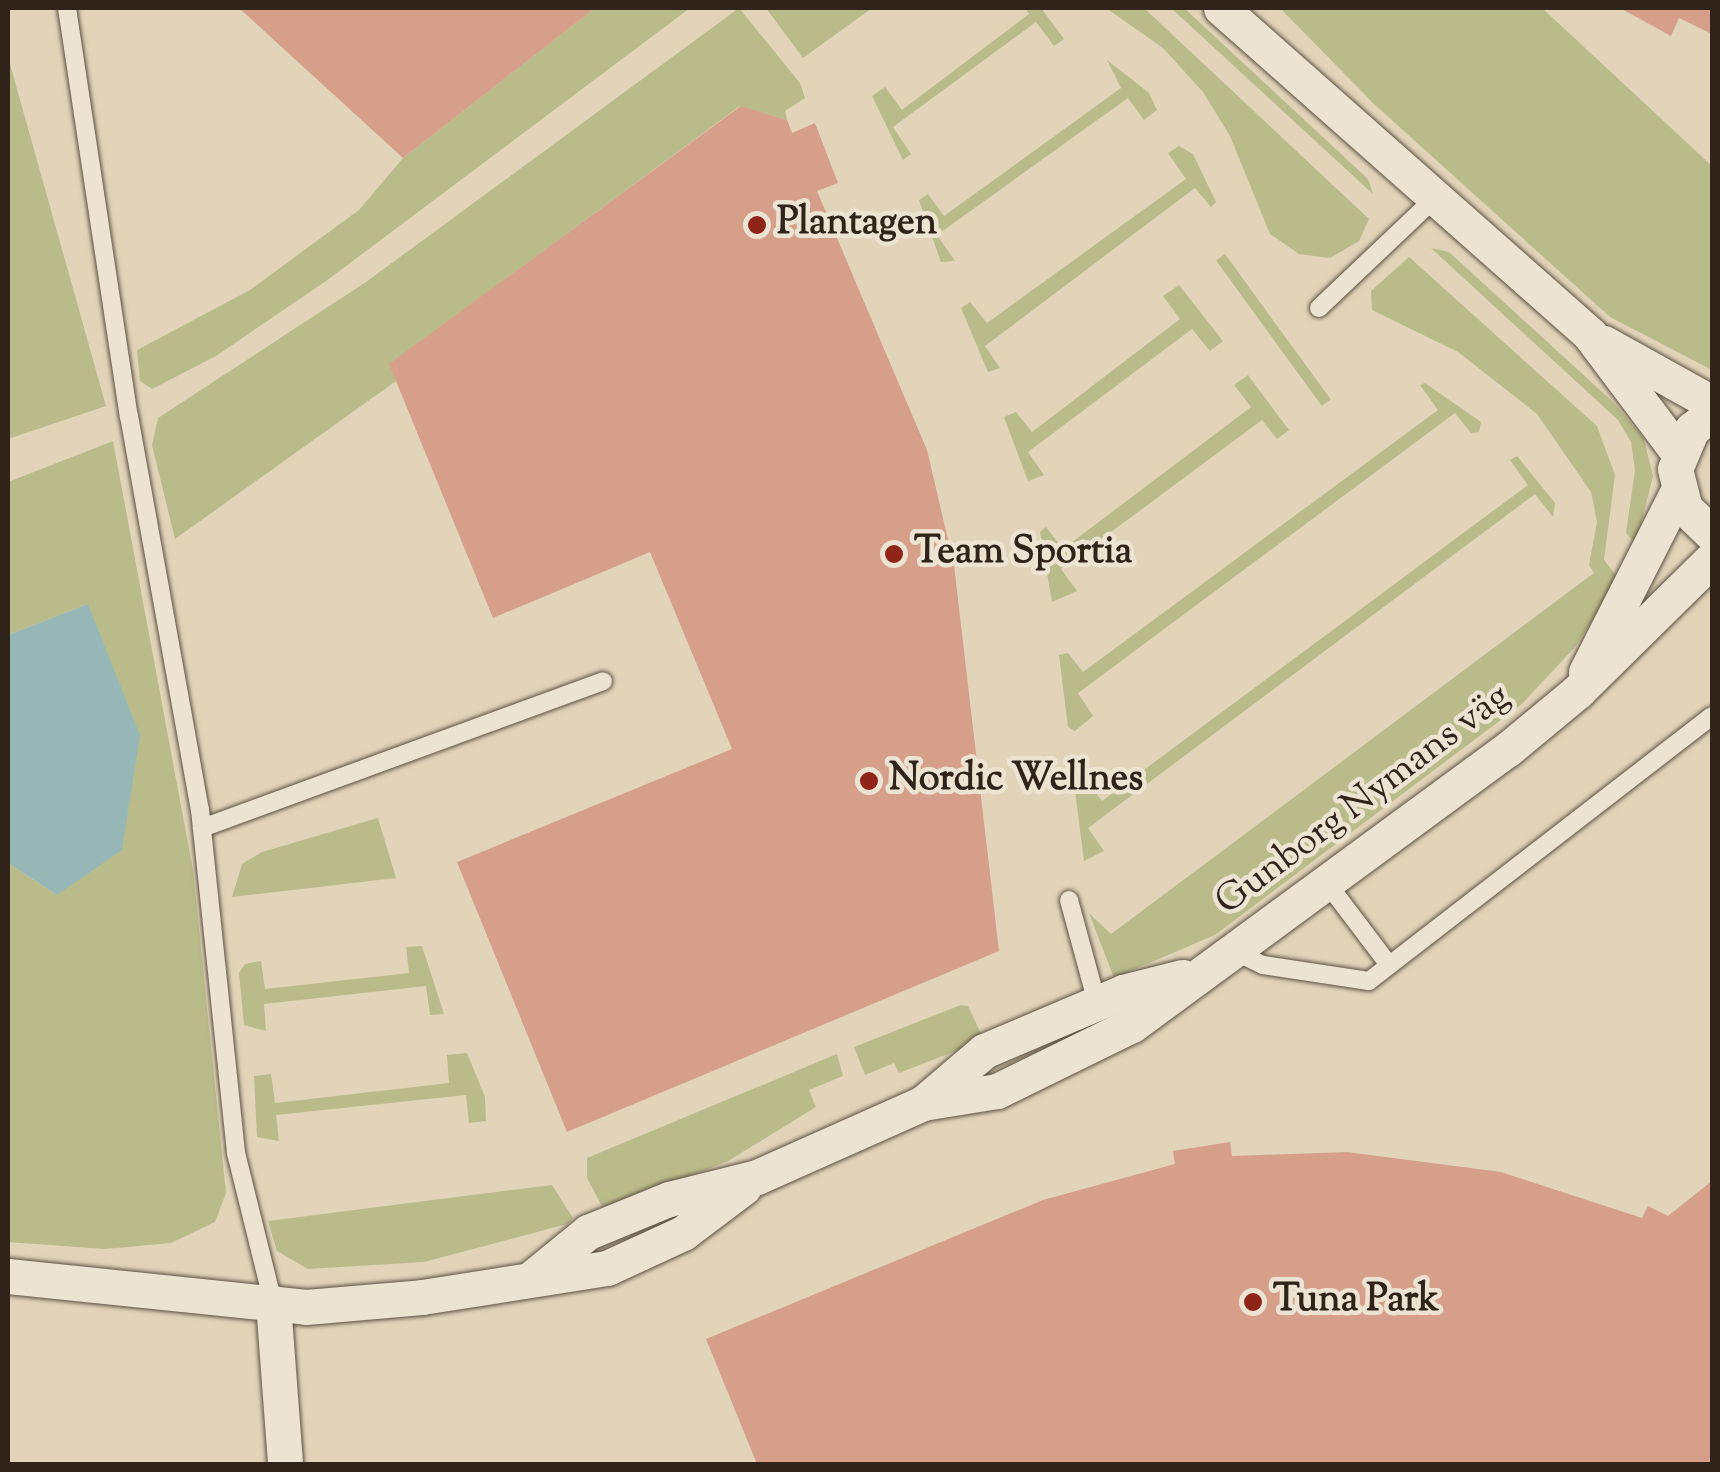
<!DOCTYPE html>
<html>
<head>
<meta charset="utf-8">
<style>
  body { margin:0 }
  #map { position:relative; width:1720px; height:1472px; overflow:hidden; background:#e1d4b9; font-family:"Sorts Mill Goudy",serif }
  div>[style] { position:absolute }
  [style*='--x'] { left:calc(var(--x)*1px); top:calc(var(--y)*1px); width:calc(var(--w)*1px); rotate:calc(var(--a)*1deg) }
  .green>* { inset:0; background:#babb8a; transform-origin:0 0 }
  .water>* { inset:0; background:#97b7b7 }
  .building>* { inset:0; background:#d59f8a }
  .roads { filter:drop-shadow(0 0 2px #5c5042) drop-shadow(0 0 2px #5c5042) }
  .lane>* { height:18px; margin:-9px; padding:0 9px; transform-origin:9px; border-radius:9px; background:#ece3d2 }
  .street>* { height:35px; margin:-17.5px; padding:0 17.5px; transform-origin:17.5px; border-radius:17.5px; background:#ece3d2 }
  .dots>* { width:28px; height:28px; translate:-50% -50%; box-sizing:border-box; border:5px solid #ece3d2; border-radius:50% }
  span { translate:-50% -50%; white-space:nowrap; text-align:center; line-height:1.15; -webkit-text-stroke:9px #ece3d2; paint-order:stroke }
  .poi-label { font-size:38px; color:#30241a; font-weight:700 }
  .left { translate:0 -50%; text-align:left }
  .street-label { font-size:38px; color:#30241a }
  .frame { position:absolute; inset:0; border:10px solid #30241a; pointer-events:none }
</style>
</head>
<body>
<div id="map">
  <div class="green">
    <i style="clip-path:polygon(595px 8px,690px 8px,326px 281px,216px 356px,152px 389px,140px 381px,137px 350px,250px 290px,359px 210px,403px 158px)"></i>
    <i style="clip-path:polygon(739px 8px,800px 83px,805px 98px,785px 111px,787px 120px,740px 106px,390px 364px,396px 381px,175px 539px,152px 445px,158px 418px,366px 282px)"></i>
    <i style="clip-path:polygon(766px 8px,872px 8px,803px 58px)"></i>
    <i style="clip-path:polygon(1025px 8px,1041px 8px,1064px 39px,1054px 46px,1036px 22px,893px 127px,911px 154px,903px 160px,872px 96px,885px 87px,902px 110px,1029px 14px)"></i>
    <i style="clip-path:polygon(1106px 8px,1144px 8px,1369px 219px,1359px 241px,1330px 258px,1299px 254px,1270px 234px,1230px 136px,1203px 92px,1163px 48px)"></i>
    <i style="clip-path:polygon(1171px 8px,1184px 8px,1368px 179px,1373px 194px)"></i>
    <i style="clip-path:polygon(1280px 8px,1542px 8px,1712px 166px,1712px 370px,1610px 317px,1374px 104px)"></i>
    <i style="clip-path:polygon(8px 57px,106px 406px,8px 439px)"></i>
    <i style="clip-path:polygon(1107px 60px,1149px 93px,1157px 110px,1144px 120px,1128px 98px,937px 235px,955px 261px,941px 262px,919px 200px,928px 194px,944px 216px,1121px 88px)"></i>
    <i style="clip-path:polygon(1179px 146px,1193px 154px,1216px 202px,1211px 207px,1195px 188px,985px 346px,1000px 368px,988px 372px,961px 308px,970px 302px,987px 323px,1186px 179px,1168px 153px)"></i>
    <i style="clip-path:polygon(1431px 248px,1449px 252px,1613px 402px,1644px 439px,1653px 476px,1636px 544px,1626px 533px,1635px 470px,1631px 442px,1618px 420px)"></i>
    <i style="left:1225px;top:254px;width:180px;height:11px;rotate:54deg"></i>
    <i style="clip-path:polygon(1409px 257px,1597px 426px,1615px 475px,1604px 560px,1619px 579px,1575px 647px,1522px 704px,1215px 935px,1114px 978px,1089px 913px,1111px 934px,1594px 573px,1589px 565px,1597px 522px,1591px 492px,1537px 414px,1458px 352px,1372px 310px,1371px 291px)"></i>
    <i style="clip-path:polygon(1179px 285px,1223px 341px,1210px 351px,1192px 329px,1028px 452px,1044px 475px,1028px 481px,1004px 417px,1016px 412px,1032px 432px,1180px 319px,1163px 296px)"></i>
    <i style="clip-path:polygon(1248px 375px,1289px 430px,1277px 439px,1262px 420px,1061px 569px,1077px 591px,1052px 602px,1040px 532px,1046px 527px,1063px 549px,1251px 407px,1234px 385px)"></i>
    <i style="clip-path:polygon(1425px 383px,1481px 422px,1479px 432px,1471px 433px,1455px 413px,1078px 693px,1093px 716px,1075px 731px,1068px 727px,1059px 655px,1068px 653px,1083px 672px,1438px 410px,1420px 385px)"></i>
    <i style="clip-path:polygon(113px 441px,193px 870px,226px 1193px,215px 1222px,171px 1243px,105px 1249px,8px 1242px,8px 863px,57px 895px,88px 604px,8px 635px,8px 482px)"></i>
    <i style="clip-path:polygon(1517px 456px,1555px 503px,1553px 517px,1535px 494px,1088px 828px,1104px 851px,1084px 861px,1074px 783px,1084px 778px,1102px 801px,1528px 485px,1510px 460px)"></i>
    <i style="clip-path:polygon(378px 818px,396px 878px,232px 897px,242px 864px,262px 852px)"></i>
    <i style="clip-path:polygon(422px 946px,444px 1014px,430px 1015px,426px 986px,264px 1004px,266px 1031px,244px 1025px,239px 973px,245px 964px,261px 961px,265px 989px,409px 973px,406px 947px)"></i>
    <i style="clip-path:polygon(961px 1005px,968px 1006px,984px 1040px,899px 1073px,894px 1063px,865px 1075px,854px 1047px)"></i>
    <i style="clip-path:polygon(467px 1053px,485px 1097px,486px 1121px,469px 1123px,466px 1095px,276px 1115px,279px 1141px,257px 1137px,254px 1076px,271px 1074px,275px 1103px,449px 1083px,447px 1055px)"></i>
    <i style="clip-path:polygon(837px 1054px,843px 1076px,809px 1090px,816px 1107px,728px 1161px,604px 1210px,587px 1178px,587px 1158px)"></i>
    <i style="clip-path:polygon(552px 1185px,573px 1218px,567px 1224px,424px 1262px,308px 1269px,277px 1251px,268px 1221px)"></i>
  </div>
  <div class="water">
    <i style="clip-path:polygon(88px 604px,140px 735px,122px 850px,57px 895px,8px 863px,8px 635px)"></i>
  </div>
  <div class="building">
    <i style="clip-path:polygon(239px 8px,595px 8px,403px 158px)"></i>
    <i style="clip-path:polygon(1620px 8px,1712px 8px,1712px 34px,1679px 18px,1671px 36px)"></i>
    <i style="clip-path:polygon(741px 106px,787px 120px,792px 133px,815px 123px,838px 183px,817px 191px,927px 450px,954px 565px,999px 951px,567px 1132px,457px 862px,732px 749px,650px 552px,493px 618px,389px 364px)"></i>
    <i style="clip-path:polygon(1230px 1142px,1232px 1156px,1347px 1152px,1501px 1172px,1642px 1218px,1648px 1206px,1668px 1216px,1712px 1181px,1712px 1464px,757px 1464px,706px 1339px,1043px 1200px,1175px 1164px,1173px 1151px)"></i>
  </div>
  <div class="roads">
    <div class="lane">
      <i style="--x:67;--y:8;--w:413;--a:81.4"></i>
      <i style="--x:129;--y:416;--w:400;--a:79.8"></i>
      <i style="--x:200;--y:810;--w:345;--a:84"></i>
      <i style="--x:236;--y:1153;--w:154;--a:76.1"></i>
      <i style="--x:1319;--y:308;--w:157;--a:-43.5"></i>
      <i style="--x:202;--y:828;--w:427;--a:-20.1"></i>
      <i style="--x:1327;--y:883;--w:103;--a:52.9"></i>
      <i style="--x:1069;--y:900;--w:107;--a:74.8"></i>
      <i style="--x:1234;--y:951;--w:32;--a:26"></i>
      <i style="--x:1263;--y:965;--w:107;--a:8.6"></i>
      <i style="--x:1369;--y:981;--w:433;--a:-37.7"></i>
    </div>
    <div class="street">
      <i style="--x:1221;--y:8;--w:493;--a:41.5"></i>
      <i style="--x:1590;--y:335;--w:146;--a:53.1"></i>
      <i style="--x:1604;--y:343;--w:124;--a:29.1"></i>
      <i style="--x:1712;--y:414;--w:25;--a:143"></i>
      <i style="--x:1692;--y:429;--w:43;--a:113"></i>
      <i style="--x:1675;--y:469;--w:40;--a:75.6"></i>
      <i style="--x:1685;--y:508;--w:37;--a:44"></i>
      <i style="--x:1586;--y:672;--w:201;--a:-63.1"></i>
      <i style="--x:923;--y:1103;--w:80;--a:-40.4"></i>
      <i style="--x:984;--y:1051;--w:151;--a:-23"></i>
      <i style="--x:1123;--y:992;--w:61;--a:-14.3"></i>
      <i style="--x:8;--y:1276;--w:300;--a:5.9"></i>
      <i style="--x:306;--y:1307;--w:116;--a:-4.9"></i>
      <i style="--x:422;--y:1297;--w:187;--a:-8.9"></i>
      <i style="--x:607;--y:1268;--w:84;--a:-24.7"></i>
      <i style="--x:683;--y:1233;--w:76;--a:-37"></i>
      <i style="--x:534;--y:1276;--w:70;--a:-39.2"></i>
      <i style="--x:588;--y:1232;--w:87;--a:-22.2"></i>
      <i style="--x:669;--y:1199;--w:91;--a:-14"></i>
      <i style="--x:757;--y:1177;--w:182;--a:-24"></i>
      <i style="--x:923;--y:1103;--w:75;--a:-9.2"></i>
      <i style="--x:997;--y:1091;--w:150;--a:-26.1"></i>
      <i style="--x:1132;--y:1025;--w:466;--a:-36.3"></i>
      <i style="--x:1508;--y:749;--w:91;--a:-39.6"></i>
      <i style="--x:1578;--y:691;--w:188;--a:-44.6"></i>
      <i style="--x:273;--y:1303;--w:161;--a:85.7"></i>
    </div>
  </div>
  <div class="dots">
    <i style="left:757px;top:225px;background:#8f2418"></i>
    <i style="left:894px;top:554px;background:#8f2418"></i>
    <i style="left:869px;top:781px;background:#8f2418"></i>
    <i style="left:1253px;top:1302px;background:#8f2418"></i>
  </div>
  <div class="poi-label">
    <span class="left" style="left:777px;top:225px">Plantagen</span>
    <span class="left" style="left:914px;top:554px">Team Sportia</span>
    <span class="left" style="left:889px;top:781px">Nordic Wellnes</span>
    <span class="left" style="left:1273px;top:1302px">Tuna Park</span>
  </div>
  <div class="street-label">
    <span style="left:1364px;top:801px;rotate:-37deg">Gunborg Nymans väg</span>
  </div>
  <div class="frame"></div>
</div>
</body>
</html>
